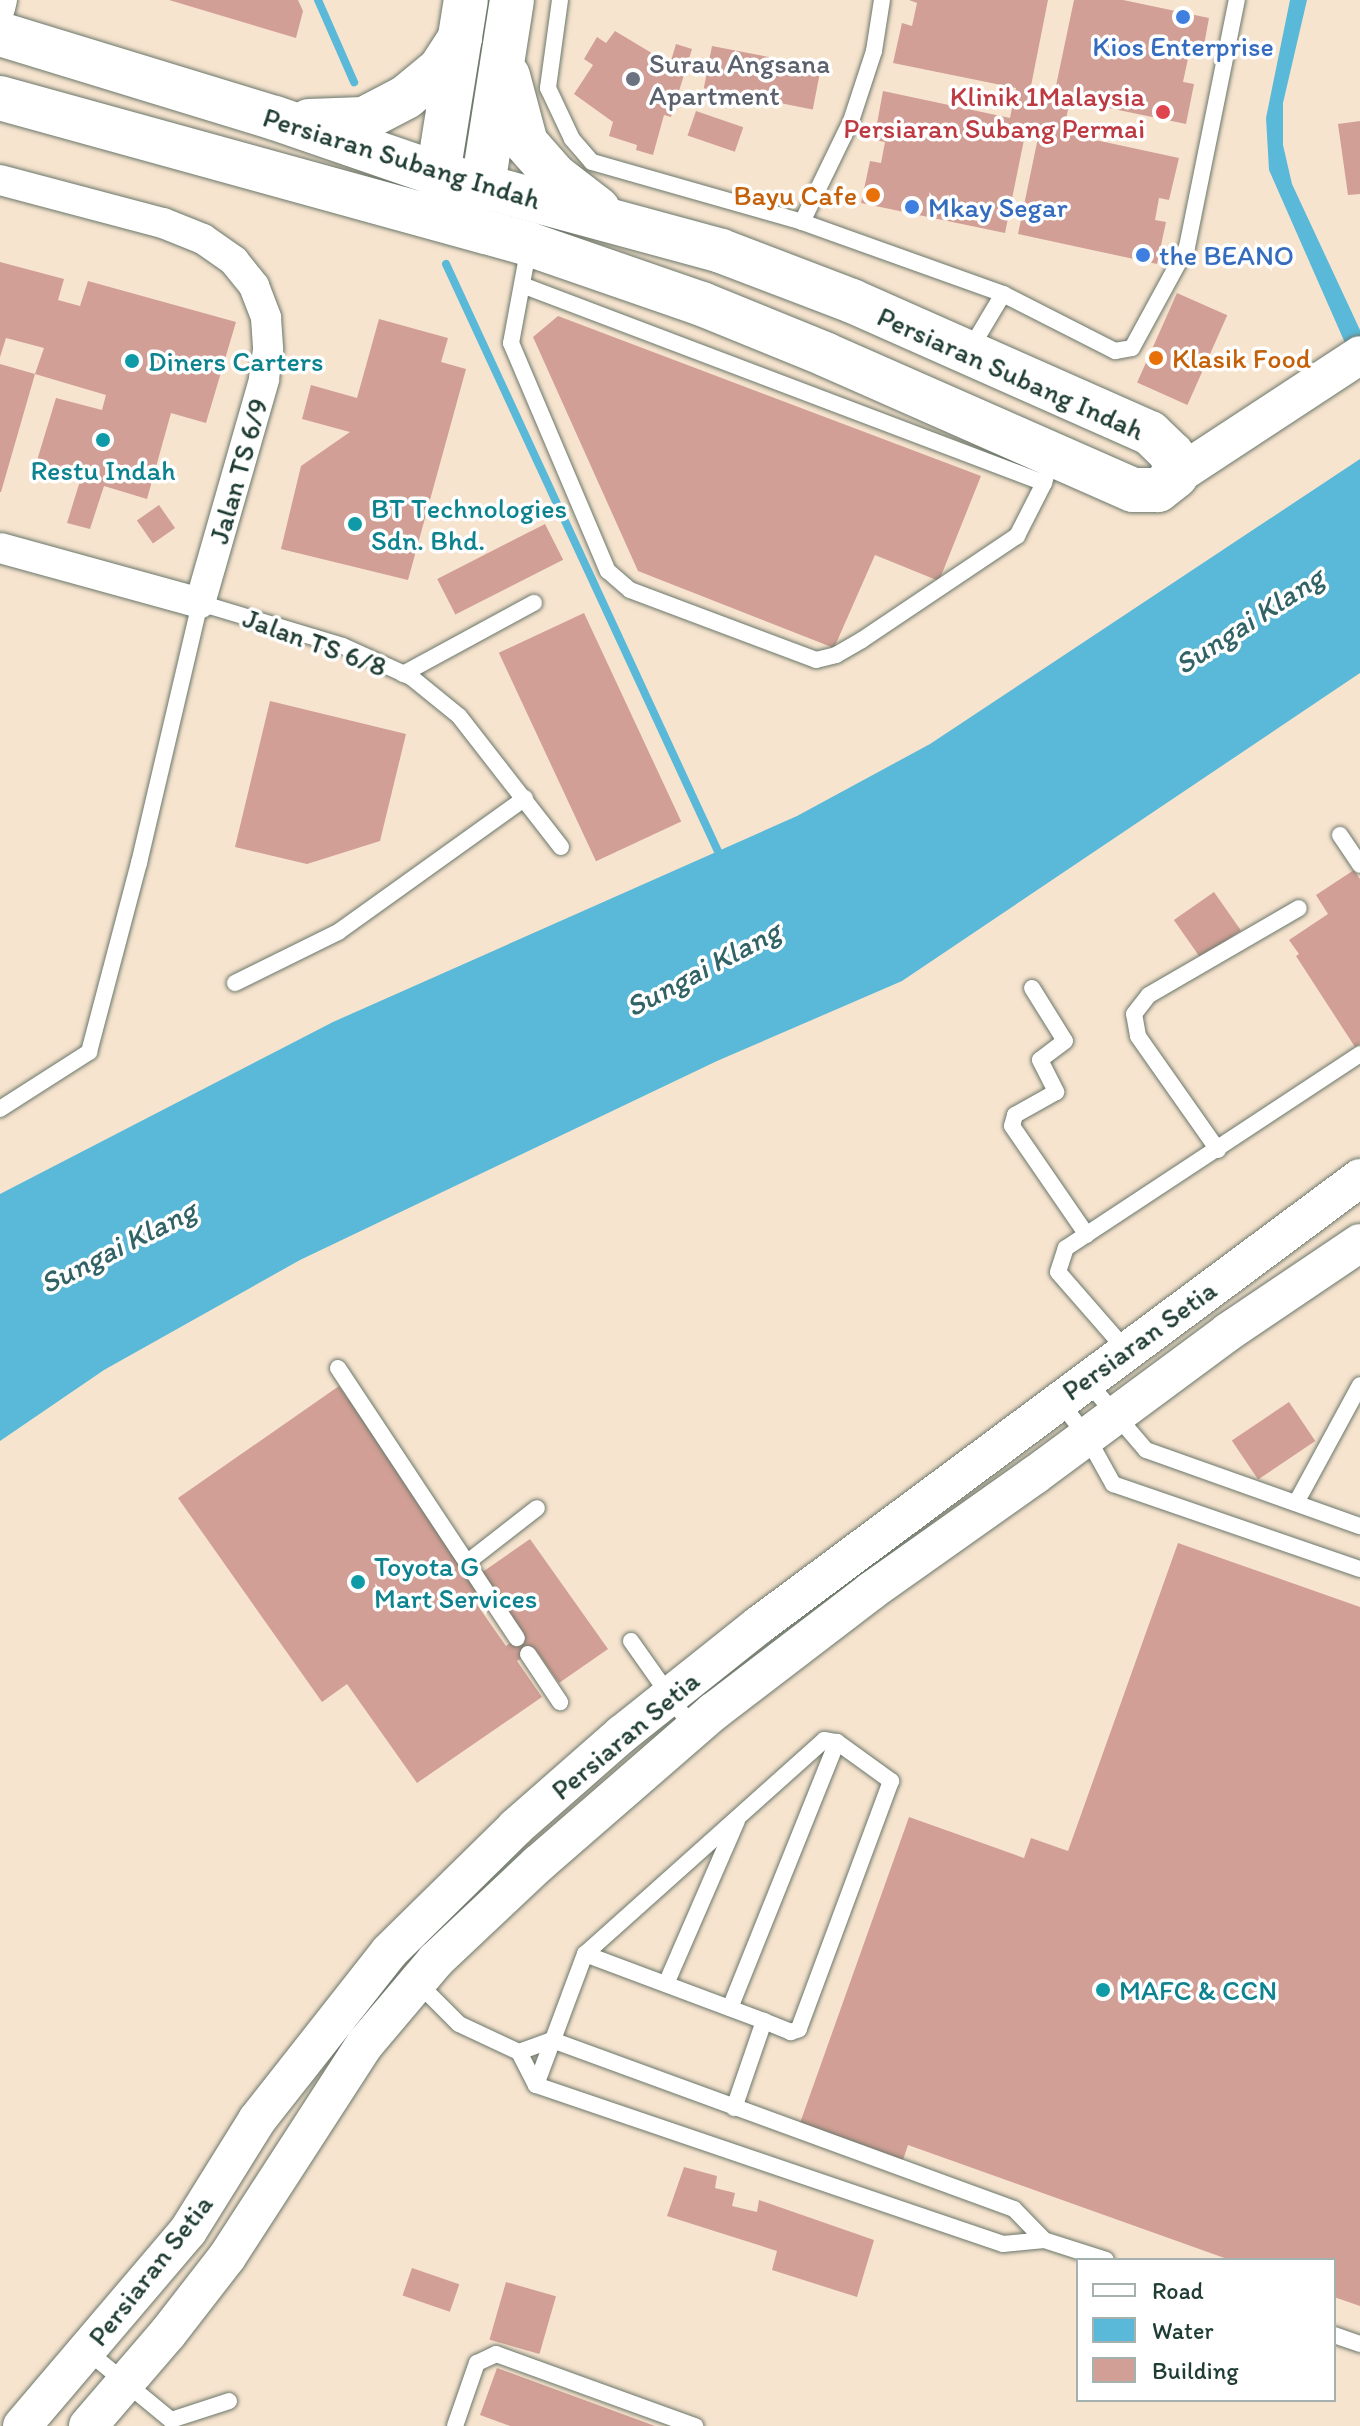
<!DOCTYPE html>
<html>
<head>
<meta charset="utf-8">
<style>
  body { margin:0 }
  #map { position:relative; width:1360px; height:2426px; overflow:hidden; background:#f7e4cf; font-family:Itim,sans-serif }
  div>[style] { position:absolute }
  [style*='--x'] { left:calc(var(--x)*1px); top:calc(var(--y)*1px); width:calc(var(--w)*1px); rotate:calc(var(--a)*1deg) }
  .water>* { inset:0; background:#5ab9d8 }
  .stream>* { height:8px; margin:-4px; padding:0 4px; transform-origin:4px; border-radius:4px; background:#5ab9d8 }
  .building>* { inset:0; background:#d19f95; transform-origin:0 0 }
  .roads { filter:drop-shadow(0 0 2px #6b776a) drop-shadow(0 0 2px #6b776a) }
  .service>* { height:16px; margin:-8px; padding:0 8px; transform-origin:8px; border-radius:8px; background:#fff }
  .minor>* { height:30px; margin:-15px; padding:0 15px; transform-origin:15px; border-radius:15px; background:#fff }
  .tertiary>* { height:38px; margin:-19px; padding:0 19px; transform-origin:19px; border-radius:19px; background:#fff }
  .secondary>* { height:44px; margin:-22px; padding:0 22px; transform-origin:22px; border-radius:22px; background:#fff }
  .dots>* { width:22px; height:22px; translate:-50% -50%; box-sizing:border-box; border:4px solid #fff; border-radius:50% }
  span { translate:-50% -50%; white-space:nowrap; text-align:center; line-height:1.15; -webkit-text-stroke:7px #fff; paint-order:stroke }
  .shop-label { font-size:28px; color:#366cbe }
  .left { translate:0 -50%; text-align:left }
  .worship-label { font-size:28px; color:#5b616d }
  .health-label { font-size:28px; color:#be3a42 }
  .right { translate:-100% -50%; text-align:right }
  .street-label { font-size:28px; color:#1f3d34 }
  .food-label { font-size:28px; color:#c56008 }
  .culture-label { font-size:28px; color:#0d838f }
  .water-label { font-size:30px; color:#316265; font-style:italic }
  .legend { position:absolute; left:1076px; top:2258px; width:260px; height:144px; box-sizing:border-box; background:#fff; border:2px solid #a5b1ae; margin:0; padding:10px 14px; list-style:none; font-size:24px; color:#1f3d34 }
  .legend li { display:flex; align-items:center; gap:16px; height:40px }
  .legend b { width:40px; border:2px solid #a5b1ae }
</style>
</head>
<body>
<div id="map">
  <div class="water">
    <i style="clip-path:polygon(1290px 0,1307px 0,1283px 103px,1283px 145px,1292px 184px,1360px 330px,1360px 377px,1269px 170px,1266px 118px)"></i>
    <i style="clip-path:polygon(1360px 459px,1360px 673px,902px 981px,717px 1061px,300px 1260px,104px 1370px,0 1441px,0 1194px,333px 1022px,797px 816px,930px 744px)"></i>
  </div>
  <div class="stream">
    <i style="--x:318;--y:0;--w:90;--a:66.3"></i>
    <i style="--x:446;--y:264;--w:659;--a:65.15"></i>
  </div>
  <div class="building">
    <i style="clip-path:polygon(169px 0,298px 0,303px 11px,296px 38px)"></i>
    <i style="clip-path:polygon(909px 0,1048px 0,1029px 96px,1053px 100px,1074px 0,1123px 0,1209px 18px,1202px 56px,1189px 54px,1183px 82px,1194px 84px,1186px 124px,1070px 100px,1063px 133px,1179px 158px,1169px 200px,1159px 198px,1155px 220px,1166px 222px,1157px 264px,1018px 234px,1040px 128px,1027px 125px,1005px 233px,861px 203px,870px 161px,881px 163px,885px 142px,874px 140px,883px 91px,1010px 118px,1016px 88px,893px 63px,902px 23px,912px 26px,917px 3px)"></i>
    <i style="clip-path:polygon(615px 31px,670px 64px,676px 44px,692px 49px,671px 117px,664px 115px,653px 155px,636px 150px,637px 145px,609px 136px,613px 122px,574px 94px,593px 65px,584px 59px,597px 37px,606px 43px)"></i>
    <i style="left:712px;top:46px;width:111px;height:43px;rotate:11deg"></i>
    <i style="left:696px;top:111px;width:50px;height:26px;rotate:19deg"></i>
    <i style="clip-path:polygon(1360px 121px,1360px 194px,1348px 195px,1338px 124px)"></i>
    <i style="clip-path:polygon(0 262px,64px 279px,58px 300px,80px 306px,88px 281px,236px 322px,206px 423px,171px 413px,147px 499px,104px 486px,90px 529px,67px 523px,80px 481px,35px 467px,56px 398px,102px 410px,106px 395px,35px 374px,44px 348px,6px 338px,0 357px)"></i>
    <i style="left:1177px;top:293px;width:55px;height:98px;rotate:24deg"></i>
    <i style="clip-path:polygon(558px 316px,981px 476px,939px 581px,875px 555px,834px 648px,638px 571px,533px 337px)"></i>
    <i style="clip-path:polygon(379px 319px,448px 338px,441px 362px,466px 369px,408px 580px,281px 549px,301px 466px,350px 432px,302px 419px,311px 385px,357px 398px)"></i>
    <i style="clip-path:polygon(0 364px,35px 374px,1px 492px,0 492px)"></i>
    <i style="left:159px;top:505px;width:28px;height:27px;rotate:55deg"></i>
    <i style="left:545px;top:524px;width:40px;height:121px;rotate:63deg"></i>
    <i style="left:584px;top:613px;width:230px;height:94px;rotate:65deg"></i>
    <i style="clip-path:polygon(270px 701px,406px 734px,380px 841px,307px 864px,235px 847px)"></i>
    <i style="clip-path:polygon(1354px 870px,1360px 879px,1360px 1044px,1355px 1047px,1296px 956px,1299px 954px,1289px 940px,1328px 914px,1316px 895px)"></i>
    <i style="left:1214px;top:892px;width:47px;height:49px;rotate:55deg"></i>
    <i style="clip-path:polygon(339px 1386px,484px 1591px,473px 1599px,506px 1646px,524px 1633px,481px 1573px,530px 1539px,608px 1649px,559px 1683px,535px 1649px,517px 1661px,542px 1697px,417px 1783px,347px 1684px,322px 1702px,178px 1498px)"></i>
    <i style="left:1289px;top:1402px;width:47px;height:69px;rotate:56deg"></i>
    <i style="clip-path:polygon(1178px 1543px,1360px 1607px,1360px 2306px,1334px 2297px,1334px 2260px,1230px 2260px,908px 2145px,903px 2160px,800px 2123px,909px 1817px,1024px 1858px,1031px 1838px,1068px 1851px)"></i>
    <i style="clip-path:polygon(684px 2167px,717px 2176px,715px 2188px,735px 2193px,732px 2206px,757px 2212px,759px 2200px,874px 2240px,857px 2297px,772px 2270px,777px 2251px,667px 2216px)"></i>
    <i style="left:412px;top:2268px;width:50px;height:29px;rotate:19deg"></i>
    <i style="left:506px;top:2282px;width:52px;height:60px;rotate:16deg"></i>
    <i style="clip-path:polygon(497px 2368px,655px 2426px,510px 2426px,480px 2415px)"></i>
  </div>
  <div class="roads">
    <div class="service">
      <i style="--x:560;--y:0;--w:89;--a:97.8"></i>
      <i style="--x:548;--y:88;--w:56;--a:64.8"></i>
      <i style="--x:572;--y:139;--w:30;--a:49"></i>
      <i style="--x:592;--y:162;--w:218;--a:15.9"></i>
      <i style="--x:802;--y:222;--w:214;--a:19.7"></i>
      <i style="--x:1003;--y:294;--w:126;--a:27"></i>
      <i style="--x:1115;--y:351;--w:17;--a:-10"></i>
      <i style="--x:1132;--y:348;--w:115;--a:-61.4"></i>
      <i style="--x:1187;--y:247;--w:252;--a:-78.6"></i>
      <i style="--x:802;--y:222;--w:112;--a:-64.1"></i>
      <i style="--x:851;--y:121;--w:74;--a:-71.8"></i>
      <i style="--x:874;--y:51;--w:52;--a:-81.1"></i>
      <i style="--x:529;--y:246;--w:99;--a:100.5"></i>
      <i style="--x:511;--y:343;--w:248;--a:67"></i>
      <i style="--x:608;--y:571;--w:29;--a:41"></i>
      <i style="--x:630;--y:590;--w:199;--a:20.6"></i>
      <i style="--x:816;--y:660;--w:21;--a:-14"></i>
      <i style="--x:836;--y:655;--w:30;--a:-30"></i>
      <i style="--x:862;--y:640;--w:187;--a:-33.9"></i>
      <i style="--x:1017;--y:536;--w:59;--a:-63"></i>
      <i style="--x:522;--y:285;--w:558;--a:20.77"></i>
      <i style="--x:1044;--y:483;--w:7;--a:-74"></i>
      <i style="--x:969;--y:351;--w:66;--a:-59.2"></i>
      <i style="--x:403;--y:674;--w:149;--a:-28.5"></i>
      <i style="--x:1340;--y:835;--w:36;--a:56"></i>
      <i style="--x:235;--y:983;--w:115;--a:-26.3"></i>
      <i style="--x:338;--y:932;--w:230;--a:-35.6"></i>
      <i style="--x:1032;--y:988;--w:62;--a:58.1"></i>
      <i style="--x:1065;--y:1041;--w:31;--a:143"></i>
      <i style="--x:1040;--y:1060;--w:36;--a:63"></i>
      <i style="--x:1056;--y:1092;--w:47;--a:150.7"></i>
      <i style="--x:1015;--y:1115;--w:11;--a:105"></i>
      <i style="--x:1012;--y:1126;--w:132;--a:55.5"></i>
      <i style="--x:0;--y:1109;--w:106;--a:-32.6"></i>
      <i style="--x:89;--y:1052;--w:196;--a:-75.2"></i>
      <i style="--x:139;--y:863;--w:267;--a:-76.8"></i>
      <i style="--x:200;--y:603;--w:149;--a:16.7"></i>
      <i style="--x:343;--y:646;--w:75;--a:24.5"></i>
      <i style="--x:411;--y:677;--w:62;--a:39.1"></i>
      <i style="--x:459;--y:716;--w:166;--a:52.1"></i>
      <i style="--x:1218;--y:1150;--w:139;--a:-125.1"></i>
      <i style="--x:1138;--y:1036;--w:22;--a:-100"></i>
      <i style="--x:1134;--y:1014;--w:24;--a:-52"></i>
      <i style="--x:1149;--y:995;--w:173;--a:-30.1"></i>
      <i style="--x:1126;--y:1350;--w:103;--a:-131.1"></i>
      <i style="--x:1058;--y:1272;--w:25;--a:-72"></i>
      <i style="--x:1066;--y:1248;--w:352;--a:-33.4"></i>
      <i style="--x:338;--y:1368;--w:324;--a:56.5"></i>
      <i style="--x:1086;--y:1380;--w:92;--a:49.4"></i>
      <i style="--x:1146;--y:1450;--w:227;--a:19.6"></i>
      <i style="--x:1058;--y:1399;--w:48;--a:52.7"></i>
      <i style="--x:1087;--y:1437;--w:54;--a:61"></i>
      <i style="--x:1113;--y:1484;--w:261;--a:19"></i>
      <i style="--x:1296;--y:1503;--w:134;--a:-61.5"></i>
      <i style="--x:469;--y:1561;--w:86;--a:-37.9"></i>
      <i style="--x:631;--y:1641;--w:108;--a:54.8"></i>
      <i style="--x:528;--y:1654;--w:58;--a:56.3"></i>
      <i style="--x:585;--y:1954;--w:191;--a:20.5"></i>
      <i style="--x:417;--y:1982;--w:59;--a:45"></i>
      <i style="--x:459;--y:2024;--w:66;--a:25"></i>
      <i style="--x:519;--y:2052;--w:37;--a:63"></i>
      <i style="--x:536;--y:2085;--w:493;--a:18.8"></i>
      <i style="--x:1003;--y:2244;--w:41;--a:-5.6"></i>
      <i style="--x:1044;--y:2240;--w:65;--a:17.9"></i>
      <i style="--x:666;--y:1984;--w:178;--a:-66.5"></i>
      <i style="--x:730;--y:2008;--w:287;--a:-68.1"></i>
      <i style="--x:519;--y:2052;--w:35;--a:-20"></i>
      <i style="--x:552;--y:2040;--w:492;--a:20.1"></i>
      <i style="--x:1014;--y:2209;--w:43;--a:45.9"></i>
      <i style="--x:536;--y:2085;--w:140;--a:-69.5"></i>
      <i style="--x:585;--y:1954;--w:321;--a:-41.8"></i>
      <i style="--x:824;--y:1740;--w:13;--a:9"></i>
      <i style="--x:837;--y:1742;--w:67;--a:35.8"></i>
      <i style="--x:891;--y:1781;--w:265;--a:110.4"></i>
      <i style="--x:799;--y:2029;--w:9;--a:159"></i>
      <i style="--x:791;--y:2032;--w:29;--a:-158"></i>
      <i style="--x:764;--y:2021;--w:92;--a:109"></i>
      <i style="--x:1334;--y:2335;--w:28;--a:19"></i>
      <i style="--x:86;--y:2350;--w:110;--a:39.5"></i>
      <i style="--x:171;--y:2420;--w:61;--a:-18.1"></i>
      <i style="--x:455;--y:2426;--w:67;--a:-70.8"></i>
      <i style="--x:477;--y:2363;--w:21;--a:-25"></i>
      <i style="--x:496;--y:2354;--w:212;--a:19.9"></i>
    </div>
    <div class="minor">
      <i style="--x:0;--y:8;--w:8;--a:-76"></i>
      <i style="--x:0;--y:180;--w:169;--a:14.8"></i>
      <i style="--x:163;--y:223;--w:43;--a:21.8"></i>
      <i style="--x:203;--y:239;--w:38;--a:35"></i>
      <i style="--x:234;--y:261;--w:32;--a:51"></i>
      <i style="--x:254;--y:286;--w:34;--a:69"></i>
      <i style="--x:266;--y:318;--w:32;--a:86"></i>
      <i style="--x:268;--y:350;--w:30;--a:98"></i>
      <i style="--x:264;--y:380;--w:232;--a:106"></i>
      <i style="--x:200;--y:603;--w:207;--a:-164.6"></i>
    </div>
    <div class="tertiary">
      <i style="--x:1176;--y:476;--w:220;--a:-33.3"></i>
      <i style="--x:22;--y:2426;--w:256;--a:-49.6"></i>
      <i style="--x:188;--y:2231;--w:131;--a:-58.1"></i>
      <i style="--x:257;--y:2120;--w:214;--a:-51.8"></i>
      <i style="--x:389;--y:1952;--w:178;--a:-44.5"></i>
      <i style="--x:516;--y:1827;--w:141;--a:-41.3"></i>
      <i style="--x:622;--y:1734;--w:175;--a:-38.5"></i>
      <i style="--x:759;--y:1625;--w:749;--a:-36.64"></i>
      <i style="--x:88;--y:2426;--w:123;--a:-49.3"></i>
      <i style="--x:168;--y:2333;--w:96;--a:-52.2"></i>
      <i style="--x:227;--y:2257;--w:254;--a:-57.1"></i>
      <i style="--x:365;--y:2044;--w:110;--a:-49.8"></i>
      <i style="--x:436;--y:1960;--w:140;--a:-43.3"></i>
      <i style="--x:538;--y:1864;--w:232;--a:-41"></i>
      <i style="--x:713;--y:1712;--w:199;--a:-37.4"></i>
      <i style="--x:871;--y:1591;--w:201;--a:-35.3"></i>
      <i style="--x:1035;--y:1475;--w:240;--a:-36.5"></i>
      <i style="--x:1228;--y:1332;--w:159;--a:-34"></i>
    </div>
    <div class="secondary">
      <i style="--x:0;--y:34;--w:288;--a:17"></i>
      <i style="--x:275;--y:118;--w:172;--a:19"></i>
      <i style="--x:438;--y:174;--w:293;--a:15.2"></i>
      <i style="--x:721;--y:251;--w:140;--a:20.9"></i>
      <i style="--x:852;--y:301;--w:326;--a:23.9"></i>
      <i style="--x:1150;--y:433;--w:30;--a:44"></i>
      <i style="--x:1172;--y:454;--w:22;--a:80"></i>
      <i style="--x:1176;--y:476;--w:23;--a:142"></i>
      <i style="--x:1158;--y:490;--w:25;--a:180"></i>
      <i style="--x:1133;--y:490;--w:337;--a:-156.2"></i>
      <i style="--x:825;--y:354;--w:133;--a:-157.9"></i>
      <i style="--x:702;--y:304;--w:183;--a:-160.9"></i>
      <i style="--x:529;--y:244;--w:549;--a:-164.57"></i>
      <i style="--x:508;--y:76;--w:69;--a:75"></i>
      <i style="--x:526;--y:143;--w:44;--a:48.7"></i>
      <i style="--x:555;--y:176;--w:54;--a:37.5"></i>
      <i style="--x:309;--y:121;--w:55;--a:-2.1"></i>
      <i style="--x:364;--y:119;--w:47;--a:-27.6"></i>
      <i style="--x:406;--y:97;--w:44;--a:-39.5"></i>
      <i style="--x:440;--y:69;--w:37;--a:-57"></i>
      <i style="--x:443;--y:202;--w:28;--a:-100"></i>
      <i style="--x:438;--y:174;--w:176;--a:-80.9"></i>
      <i style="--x:463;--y:205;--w:28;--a:-45"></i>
      <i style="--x:483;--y:185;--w:187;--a:-81.1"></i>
    </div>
  </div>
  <div class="dots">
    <i style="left:1183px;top:17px;background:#3f7fe0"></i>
    <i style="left:633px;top:79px;background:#6b7280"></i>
    <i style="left:1163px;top:112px;background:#e0444e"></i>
    <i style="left:873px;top:195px;background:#e8710a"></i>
    <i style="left:912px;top:207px;background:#3f7fe0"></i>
    <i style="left:1143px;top:255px;background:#3f7fe0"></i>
    <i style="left:1156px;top:358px;background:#e8710a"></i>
    <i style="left:132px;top:361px;background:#0f9aa8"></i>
    <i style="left:103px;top:440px;background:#0f9aa8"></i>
    <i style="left:355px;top:524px;background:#0f9aa8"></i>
    <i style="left:358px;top:1582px;background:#0f9aa8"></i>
    <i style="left:1103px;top:1990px;background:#0f9aa8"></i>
  </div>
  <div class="shop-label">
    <span style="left:1183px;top:46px">Kios Enterprise</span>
    <span class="left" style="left:928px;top:207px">Mkay Segar</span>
    <span class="left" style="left:1159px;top:255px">the BEANO</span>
  </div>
  <div class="worship-label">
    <span class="left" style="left:649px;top:79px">Surau Angsana<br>Apartment</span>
  </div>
  <div class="health-label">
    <span class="right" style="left:1145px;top:112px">Klinik 1Malaysia<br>Persiaran Subang Permai</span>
  </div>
  <div class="street-label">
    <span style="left:402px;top:158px;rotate:17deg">Persiaran Subang Indah</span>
    <span style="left:1011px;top:373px;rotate:24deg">Persiaran Subang Indah</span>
    <span style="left:238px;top:471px;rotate:-74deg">Jalan TS 6/9</span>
    <span style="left:315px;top:642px;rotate:20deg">Jalan TS 6/8</span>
    <span style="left:1139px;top:1340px;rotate:-36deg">Persiaran Setia</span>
    <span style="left:625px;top:1735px;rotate:-40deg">Persiaran Setia</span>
    <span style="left:150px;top:2270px;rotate:-52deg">Persiaran Setia</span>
  </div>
  <div class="food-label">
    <span class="right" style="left:857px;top:195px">Bayu Cafe</span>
    <span class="left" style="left:1172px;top:358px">Klasik Food</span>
  </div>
  <div class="culture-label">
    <span class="left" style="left:148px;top:361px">Diners Carters</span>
    <span style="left:103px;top:470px">Restu Indah</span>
    <span class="left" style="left:371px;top:524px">BT Technologies<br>Sdn. Bhd.</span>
    <span class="left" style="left:374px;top:1582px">Toyota G<br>Mart Services</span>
    <span class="left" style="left:1119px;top:1990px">MAFC &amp; CCN</span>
  </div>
  <div class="water-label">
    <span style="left:1249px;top:621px;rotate:-33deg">Sungai Klang</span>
    <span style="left:703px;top:969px;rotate:-28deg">Sungai Klang</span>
    <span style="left:118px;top:1247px;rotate:-27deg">Sungai Klang</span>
  </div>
  <ul class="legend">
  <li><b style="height:10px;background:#fff"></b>Road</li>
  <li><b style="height:22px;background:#5ab9d8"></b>Water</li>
  <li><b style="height:22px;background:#d19f95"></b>Building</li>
  </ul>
</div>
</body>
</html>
